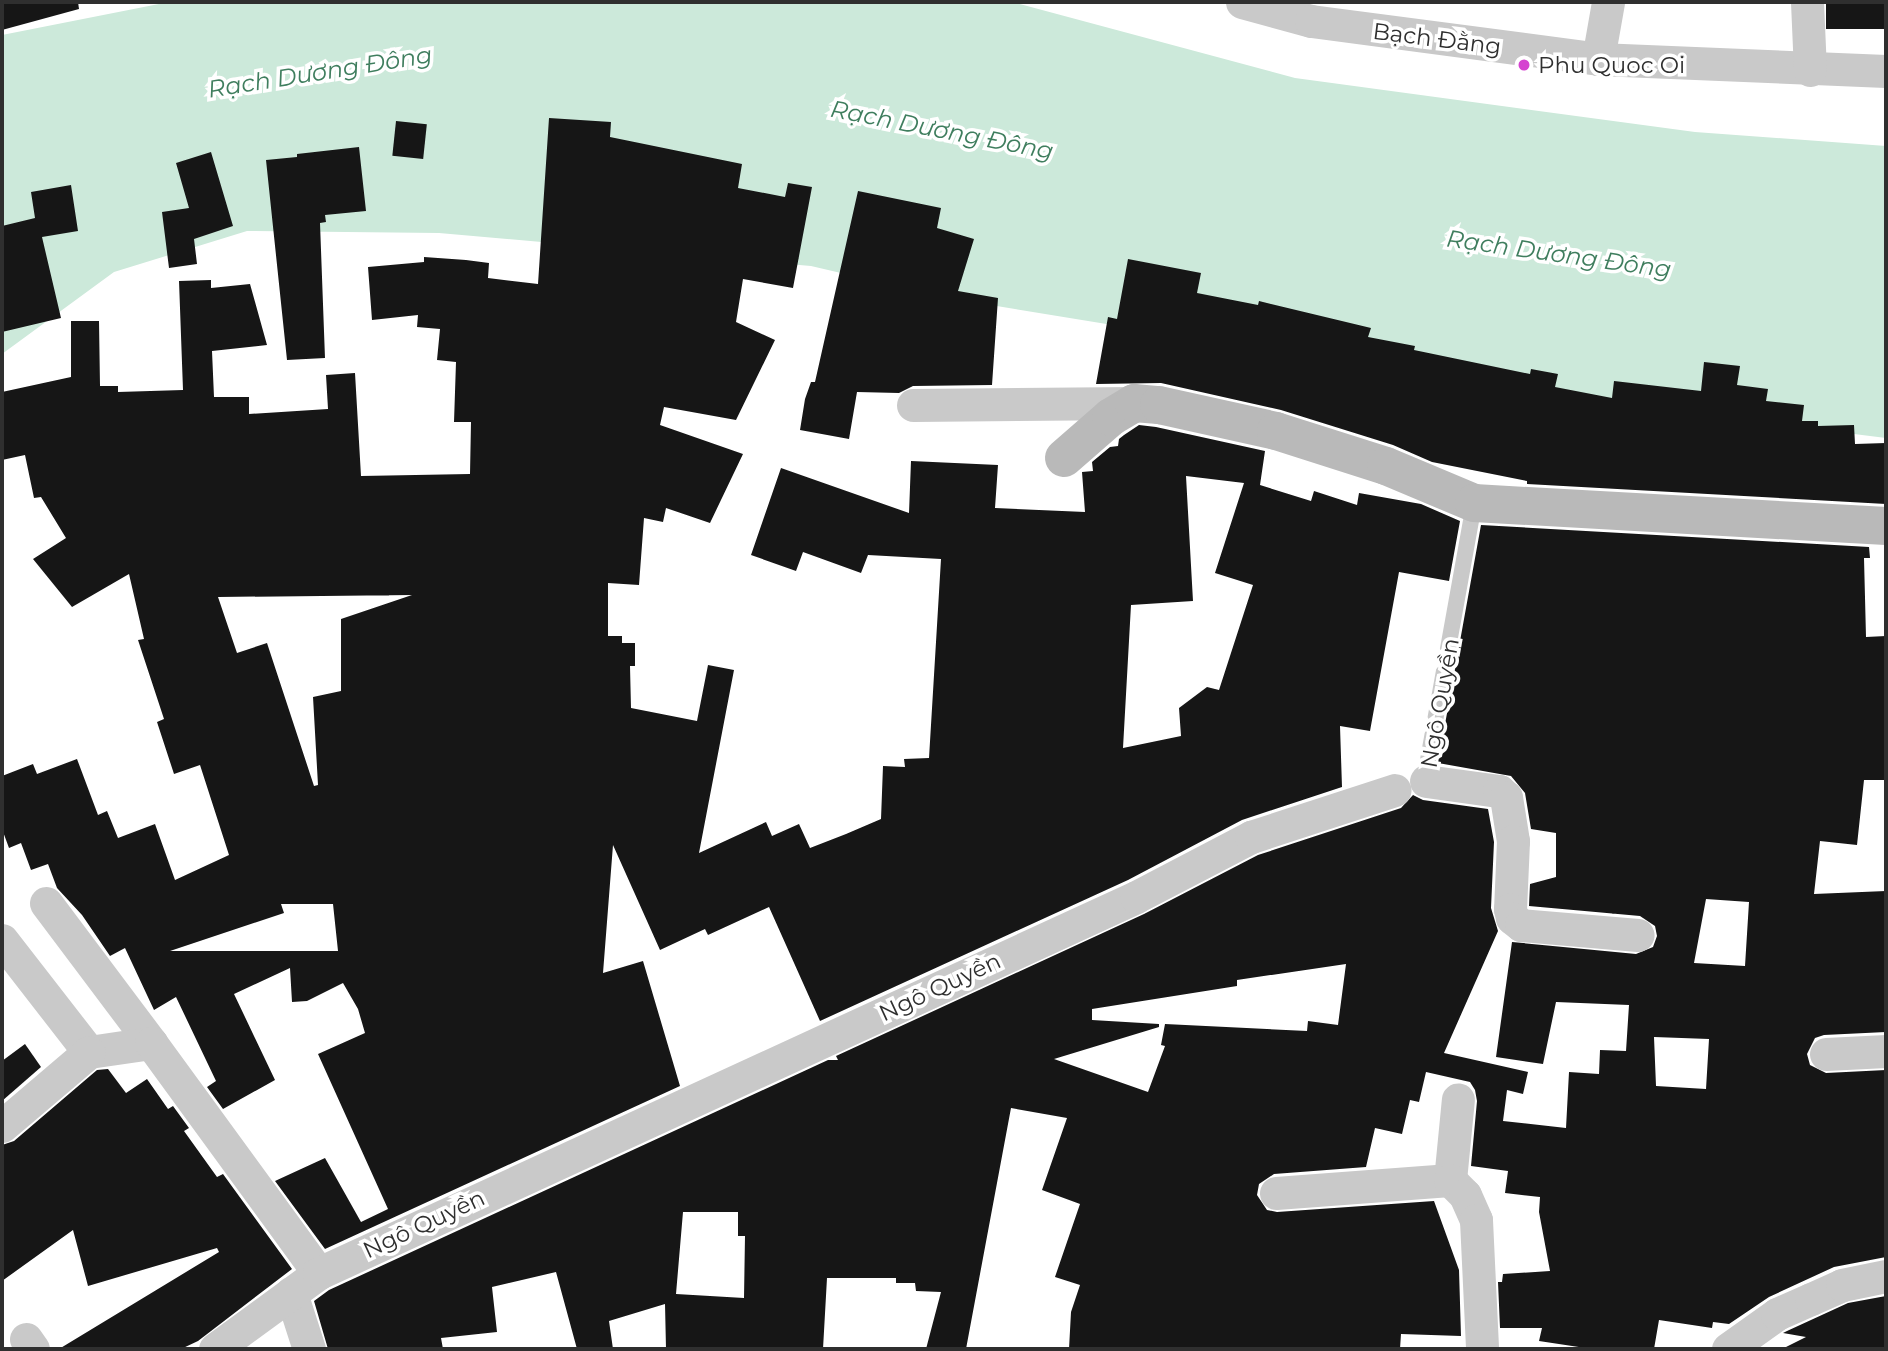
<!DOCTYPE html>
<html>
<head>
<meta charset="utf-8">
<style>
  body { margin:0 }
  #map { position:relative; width:1888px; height:1351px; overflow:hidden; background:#fff; font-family:Montserrat,sans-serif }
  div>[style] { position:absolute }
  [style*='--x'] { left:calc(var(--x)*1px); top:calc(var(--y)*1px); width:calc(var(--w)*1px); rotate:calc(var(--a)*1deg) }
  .water>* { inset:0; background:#cce9da }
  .building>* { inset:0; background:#161616; transform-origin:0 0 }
  .lane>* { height:16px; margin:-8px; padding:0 8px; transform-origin:8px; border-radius:8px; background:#c9c9c9 }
  .street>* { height:33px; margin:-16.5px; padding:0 16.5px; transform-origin:16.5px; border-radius:16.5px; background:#c9c9c9 }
  .secondary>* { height:38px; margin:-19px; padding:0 19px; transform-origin:19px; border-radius:19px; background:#b9b9b9 }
  .dots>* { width:19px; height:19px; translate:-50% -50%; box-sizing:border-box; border:4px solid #fff; border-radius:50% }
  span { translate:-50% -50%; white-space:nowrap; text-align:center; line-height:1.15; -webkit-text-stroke:7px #fff; paint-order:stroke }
  .street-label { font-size:23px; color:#2f2f2f }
  .poi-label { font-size:23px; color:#2f2f2f }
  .left { translate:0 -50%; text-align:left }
  .water-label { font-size:24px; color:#3f7e5e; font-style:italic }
  .frame { position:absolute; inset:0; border:4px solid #2f2f2f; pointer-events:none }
</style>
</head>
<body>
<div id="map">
  <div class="water">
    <i style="clip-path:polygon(169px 2px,1012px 2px,1295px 78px,1695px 132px,1886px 146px,1886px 438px,1534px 394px,948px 298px,811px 266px,439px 233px,247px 231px,114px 272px,2px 354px,2px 35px)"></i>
  </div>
  <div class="building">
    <i style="clip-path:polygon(2px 2px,78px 2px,79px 9px,2px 30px)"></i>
    <i style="left:1826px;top:2px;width:60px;height:27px"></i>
    <i style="clip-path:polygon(evenodd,549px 118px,611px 122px,610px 137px,742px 164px,738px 188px,785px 197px,788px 183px,812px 187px,793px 288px,743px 279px,736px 322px,775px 340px,736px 420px,664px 407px,660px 425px,743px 454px,710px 523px,666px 508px,663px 522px,644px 518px,639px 585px,608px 583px,608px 636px,622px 636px,622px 643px,635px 643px,635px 666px,630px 666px,631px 708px,697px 721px,708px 665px,734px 670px,699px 853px,766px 822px,772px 836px,799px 824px,810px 848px,846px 834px,881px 819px,883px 766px,905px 767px,904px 759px,929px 758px,941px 559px,868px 555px,861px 573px,803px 552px,796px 571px,751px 555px,781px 468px,909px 513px,911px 461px,998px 465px,995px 508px,1085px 512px,1082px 472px,1093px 471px,1092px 462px,1110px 447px,1118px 446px,1119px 439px,1124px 435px,1139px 425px,1156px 427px,1265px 451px,1260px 485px,1311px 501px,1314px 491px,1357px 505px,1359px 493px,1421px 504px,1460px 521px,1449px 581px,1399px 572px,1370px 731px,1340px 726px,1342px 787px,1242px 820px,1128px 880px,820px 1021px,769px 907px,708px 935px,705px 929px,660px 950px,613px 845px,603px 973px,643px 961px,680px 1086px,325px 1249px,275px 1181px,325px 1158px,361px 1222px,388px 1209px,318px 1054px,365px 1033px,358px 1009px,343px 983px,307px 1001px,292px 1002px,290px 968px,234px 994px,275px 1080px,223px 1109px,207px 1087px,216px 1081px,176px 997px,154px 1010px,125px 948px,110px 956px,82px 915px,57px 888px,48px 864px,31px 870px,21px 843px,9px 848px,2px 829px,2px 776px,33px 764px,37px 774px,77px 759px,98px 815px,107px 811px,118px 838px,155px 824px,175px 880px,229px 855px,200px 765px,174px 774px,157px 722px,164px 719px,138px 640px,144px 639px,129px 574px,72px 607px,33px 559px,66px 538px,41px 497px,34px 498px,25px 455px,2px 460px,2px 392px,71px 377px,71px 321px,99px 321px,100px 386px,118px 386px,118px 392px,183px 390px,179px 281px,211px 280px,211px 288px,250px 284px,267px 345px,212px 351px,214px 397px,249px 397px,249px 414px,328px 409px,326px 375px,355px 373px,361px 476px,470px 474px,471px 422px,454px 422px,456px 362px,437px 360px,440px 329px,417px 327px,418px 315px,372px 320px,368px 267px,424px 262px,424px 257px,466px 260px,489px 263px,488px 278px,538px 284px,549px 118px,1186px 476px,1244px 483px,1215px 573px,1253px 585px,1219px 690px,1207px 687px,1179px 708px,1181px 736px,1123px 748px,1131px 605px,1193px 601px,1186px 476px,549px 118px,412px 595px,341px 619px,341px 691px,313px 697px,318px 785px,314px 786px,267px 643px,237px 653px,218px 597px,412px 595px,549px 118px,281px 904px,333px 904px,338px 951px,170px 951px,284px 913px,281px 904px)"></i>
    <i style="left:396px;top:121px;width:31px;height:35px;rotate:6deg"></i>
    <i style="clip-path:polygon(359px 147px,366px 211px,325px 215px,326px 222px,320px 223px,325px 358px,287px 360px,266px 160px,297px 157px,297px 154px)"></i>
    <i style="clip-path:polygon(211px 152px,233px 226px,194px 239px,197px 264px,169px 268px,162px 212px,189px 208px,176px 163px)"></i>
    <i style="clip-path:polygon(71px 185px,78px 231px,42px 237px,61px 318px,2px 332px,2px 226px,35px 218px,31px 192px)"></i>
    <i style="clip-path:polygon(858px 191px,941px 208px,937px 228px,974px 239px,958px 291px,998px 298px,992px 385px,913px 386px,899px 393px,857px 392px,849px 439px,800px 430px,805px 399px,811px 382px,815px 382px)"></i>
    <i style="clip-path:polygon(1128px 259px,1201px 273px,1197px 293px,1258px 305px,1259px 301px,1371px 328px,1368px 337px,1415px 346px,1414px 350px,1530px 374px,1531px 369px,1558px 374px,1555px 387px,1612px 398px,1614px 381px,1701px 391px,1704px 362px,1740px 366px,1737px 385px,1768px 389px,1766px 401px,1804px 405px,1802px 421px,1818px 421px,1818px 426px,1854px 425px,1855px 444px,1886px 443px,1886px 504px,1527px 484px,1527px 481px,1432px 462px,1393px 445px,1281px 410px,1161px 383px,1096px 384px,1108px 317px,1117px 319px)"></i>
    <i style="clip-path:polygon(evenodd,1481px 525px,1869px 547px,1870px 558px,1864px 558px,1866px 637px,1886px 636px,1886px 780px,1864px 780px,1857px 845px,1820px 841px,1814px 894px,1886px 891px,1886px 1032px,1824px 1035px,1815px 1038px,1807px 1054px,1810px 1065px,1826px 1073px,1886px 1070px,1886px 1257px,1834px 1267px,1769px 1297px,1729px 1324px,1713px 1322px,1712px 1328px,1659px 1320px,1654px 1349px,1592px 1349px,1539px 1341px,1542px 1328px,1500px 1328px,1498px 1282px,1502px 1282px,1503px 1274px,1550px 1271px,1539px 1212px,1540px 1197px,1505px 1193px,1508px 1171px,1471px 1166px,1477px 1101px,1475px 1090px,1470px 1082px,1426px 1072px,1419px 1102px,1410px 1100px,1402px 1134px,1375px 1128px,1366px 1167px,1274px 1174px,1259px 1184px,1257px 1195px,1267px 1210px,1277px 1212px,1434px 1201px,1459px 1270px,1461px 1336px,1401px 1334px,1400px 1349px,1069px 1349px,1071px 1312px,1080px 1285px,1055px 1277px,1080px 1204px,1042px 1190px,1067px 1118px,1011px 1108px,966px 1349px,926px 1349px,941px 1292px,916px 1291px,915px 1283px,896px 1283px,896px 1278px,827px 1278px,823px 1349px,666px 1349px,665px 1304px,609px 1321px,613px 1349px,577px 1349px,556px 1272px,492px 1287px,497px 1332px,441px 1338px,443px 1349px,328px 1349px,314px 1301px,329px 1290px,828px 1060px,838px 1060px,836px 1056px,1144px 914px,1258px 855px,1401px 808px,1413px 795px,1423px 800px,1488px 809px,1494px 842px,1491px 908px,1498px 931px,1444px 1053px,1528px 1072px,1523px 1094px,1507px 1090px,1503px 1121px,1566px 1128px,1569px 1072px,1599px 1074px,1600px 1050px,1626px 1051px,1629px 1005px,1556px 1002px,1543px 1064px,1496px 1057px,1512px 942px,1636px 954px,1653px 947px,1657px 936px,1655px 926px,1640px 916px,1529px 906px,1530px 884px,1556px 877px,1556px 833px,1531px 829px,1525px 793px,1511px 776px,1438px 763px,1481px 525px,1706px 899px,1749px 902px,1745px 966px,1694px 963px,1706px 899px,1481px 525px,1346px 964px,1338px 1025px,1308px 1021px,1307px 1031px,1165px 1024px,1161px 1045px,1165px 1046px,1148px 1092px,1054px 1059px,1159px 1027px,1159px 1024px,1092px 1020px,1092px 1009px,1237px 986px,1237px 980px,1346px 964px,1481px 525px,1654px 1037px,1709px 1039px,1706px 1089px,1656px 1086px,1654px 1037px,1481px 525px,683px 1212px,738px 1212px,738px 1236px,745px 1236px,744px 1298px,676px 1294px,683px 1212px)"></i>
    <i style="clip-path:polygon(25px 1044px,41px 1067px,2px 1101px,2px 1061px)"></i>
    <i style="clip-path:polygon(108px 1069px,126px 1093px,147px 1079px,168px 1109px,173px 1106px,189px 1128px,184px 1131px,217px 1177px,223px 1174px,292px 1269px,198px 1341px,181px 1349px,59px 1349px,219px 1252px,217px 1248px,88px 1286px,73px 1230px,2px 1281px,2px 1145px,14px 1141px,97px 1070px)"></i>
    <i style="clip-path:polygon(1886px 1296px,1886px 1349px,1782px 1349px,1806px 1337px,1783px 1333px,1787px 1331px,1848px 1303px)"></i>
  </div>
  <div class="lane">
    <i style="--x:1424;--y:782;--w:283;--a:-79.8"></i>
  </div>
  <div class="street">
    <i style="--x:1242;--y:2;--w:72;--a:15.4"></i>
    <i style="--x:1311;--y:21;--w:290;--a:7.5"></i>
    <i style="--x:1598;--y:59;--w:288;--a:2.4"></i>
    <i style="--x:1807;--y:2;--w:68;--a:87.5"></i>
    <i style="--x:1598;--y:59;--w:58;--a:-80"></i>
    <i style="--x:913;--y:405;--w:221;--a:-0.5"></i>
    <i style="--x:1426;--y:781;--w:74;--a:7.8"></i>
    <i style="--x:1499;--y:791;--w:9;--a:41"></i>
    <i style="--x:1506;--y:797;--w:45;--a:81"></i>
    <i style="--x:1513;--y:841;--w:68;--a:92.5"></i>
    <i style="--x:1510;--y:909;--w:9;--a:77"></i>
    <i style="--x:1512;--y:918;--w:11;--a:38"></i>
    <i style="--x:1521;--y:925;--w:117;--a:4.9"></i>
    <i style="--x:46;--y:903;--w:175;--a:53.1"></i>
    <i style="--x:2;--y:940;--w:142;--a:52.2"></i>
    <i style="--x:89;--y:1052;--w:63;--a:-8.3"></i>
    <i style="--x:151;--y:1043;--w:285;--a:53.9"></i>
    <i style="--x:1826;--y:1054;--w:60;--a:-2.9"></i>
    <i style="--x:2;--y:1126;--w:114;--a:-40.4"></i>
    <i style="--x:1450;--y:1180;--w:81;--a:-84.4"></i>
    <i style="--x:1276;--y:1193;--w:174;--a:-4.3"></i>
    <i style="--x:1450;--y:1180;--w:21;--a:45"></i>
    <i style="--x:1465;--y:1195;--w:27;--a:66"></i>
    <i style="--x:1476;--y:1220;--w:129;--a:87.3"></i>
    <i style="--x:291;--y:1293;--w:59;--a:72.2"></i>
    <i style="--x:26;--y:1339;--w:12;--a:55"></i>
    <i style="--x:215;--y:1349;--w:129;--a:-36.2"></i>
    <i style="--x:319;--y:1273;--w:899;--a:-24.71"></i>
    <i style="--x:1136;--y:897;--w:130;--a:-27.6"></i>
    <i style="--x:1251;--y:837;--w:151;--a:-18.1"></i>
    <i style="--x:1728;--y:1349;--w:60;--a:-35.5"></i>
    <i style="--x:1777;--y:1314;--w:37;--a:-24"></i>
    <i style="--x:1811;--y:1299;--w:34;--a:-24"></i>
    <i style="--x:1842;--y:1285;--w:45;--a:-11.6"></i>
  </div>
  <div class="secondary">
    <i style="--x:1064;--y:458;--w:62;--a:-41.1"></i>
    <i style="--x:1111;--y:417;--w:27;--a:-31"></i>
    <i style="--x:1134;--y:403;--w:25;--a:5"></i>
    <i style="--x:1159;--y:405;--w:120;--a:12.5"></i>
    <i style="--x:1276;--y:431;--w:115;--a:17.7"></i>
    <i style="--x:1386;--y:466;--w:95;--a:22.8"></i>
    <i style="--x:1474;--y:503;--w:413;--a:3.2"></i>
  </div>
  <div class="dots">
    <i style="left:1524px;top:65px;background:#d542d0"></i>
  </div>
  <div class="street-label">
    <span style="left:1437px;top:39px;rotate:7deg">Bạch Đằng</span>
    <span style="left:1440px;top:703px;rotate:-80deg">Ngô Quyền</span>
    <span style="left:940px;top:987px;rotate:-25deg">Ngô Quyền</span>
    <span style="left:424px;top:1224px;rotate:-25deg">Ngô Quyền</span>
  </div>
  <div class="poi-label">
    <span class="left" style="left:1538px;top:65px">Phu Quoc Oi</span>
  </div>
  <div class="water-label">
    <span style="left:320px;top:72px;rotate:-9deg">Rạch Dương Đông</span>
    <span style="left:942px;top:130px;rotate:11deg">Rạch Dương Đông</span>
    <span style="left:1559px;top:254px;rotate:8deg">Rạch Dương Đông</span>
  </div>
  <div class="frame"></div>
</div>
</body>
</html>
